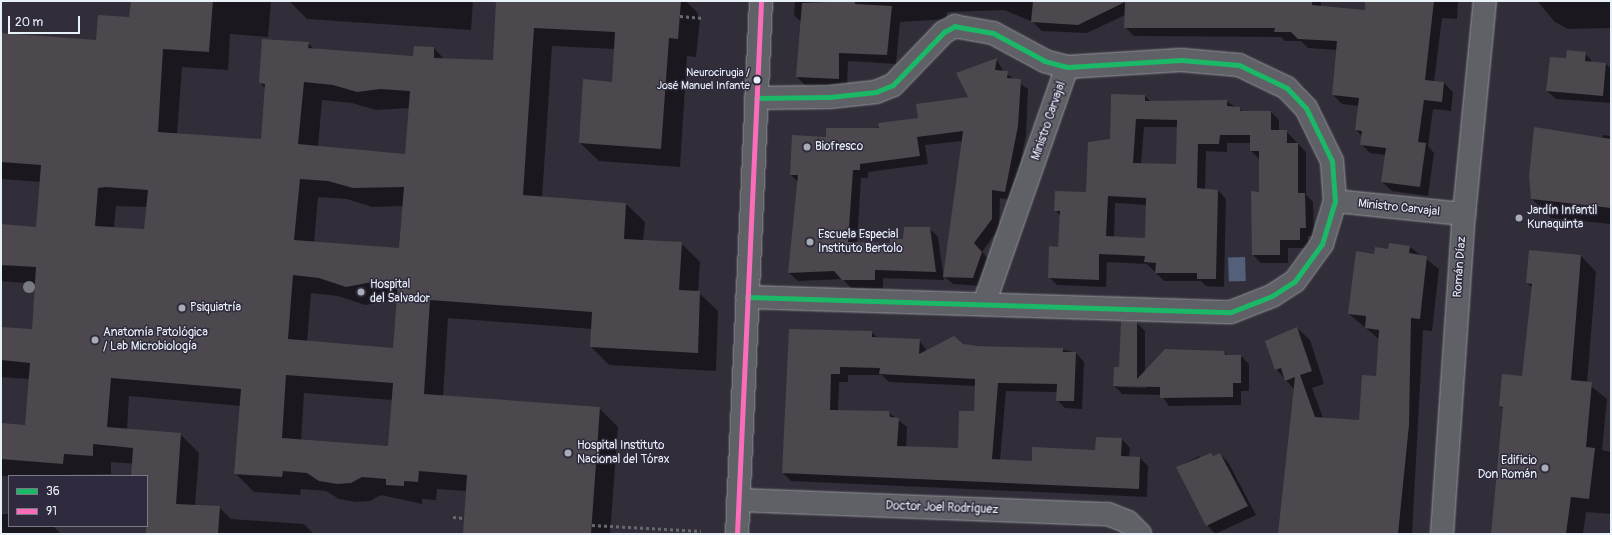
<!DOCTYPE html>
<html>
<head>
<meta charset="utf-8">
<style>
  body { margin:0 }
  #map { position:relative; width:1612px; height:535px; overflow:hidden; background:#312e39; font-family:Pangolin,sans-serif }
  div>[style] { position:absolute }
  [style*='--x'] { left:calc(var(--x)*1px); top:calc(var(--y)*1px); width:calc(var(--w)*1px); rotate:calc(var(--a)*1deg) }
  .water>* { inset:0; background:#545f7b; transform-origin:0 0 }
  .shadow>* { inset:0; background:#0007 }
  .building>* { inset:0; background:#4c484d }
  .path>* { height:2.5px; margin-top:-1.25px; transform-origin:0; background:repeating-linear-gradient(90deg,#68686f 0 3px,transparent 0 6px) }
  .roads { filter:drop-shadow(0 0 1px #98999f) drop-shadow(0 0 1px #98999f) }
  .street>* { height:22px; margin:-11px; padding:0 11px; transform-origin:11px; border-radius:11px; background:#606067 }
  .secondary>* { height:22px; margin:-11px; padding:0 11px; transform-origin:11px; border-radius:11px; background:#606067 }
  .bus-1>* { height:5px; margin:-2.5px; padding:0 2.5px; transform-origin:2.5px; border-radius:2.5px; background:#1ab867 }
  .bus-2>* { height:5px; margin:-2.5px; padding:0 2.5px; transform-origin:2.5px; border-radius:2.5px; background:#fb6dba }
  .trees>* { width:12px; height:12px; margin:-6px; border-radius:50%; background:#787b7f }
  .dots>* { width:11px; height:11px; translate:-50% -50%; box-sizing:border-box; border:2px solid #2f2a3d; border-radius:50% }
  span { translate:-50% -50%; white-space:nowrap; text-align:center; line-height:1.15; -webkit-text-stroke:3px #2f2a3d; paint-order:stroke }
  .bus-label { font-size:11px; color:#e8f1f8 }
  .right { translate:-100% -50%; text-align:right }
  .street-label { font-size:12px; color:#e8f1f8 }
  .poi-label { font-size:12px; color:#e8f1f8 }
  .left { translate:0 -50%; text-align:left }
  .frame { position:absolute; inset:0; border:2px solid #e8f1f8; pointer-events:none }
  .legend { position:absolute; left:8px; top:475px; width:140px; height:52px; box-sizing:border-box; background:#2f2a3d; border:1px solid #797a88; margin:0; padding:5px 7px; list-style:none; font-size:12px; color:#e8f1f8 }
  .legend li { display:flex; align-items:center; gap:8px; height:20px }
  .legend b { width:20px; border:1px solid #797a88 }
  .scale { position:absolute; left:8px; top:16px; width:72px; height:18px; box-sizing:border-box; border:2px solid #e8f1f8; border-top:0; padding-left:5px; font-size:12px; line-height:14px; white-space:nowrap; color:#e8f1f8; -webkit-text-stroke:3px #2f2a3d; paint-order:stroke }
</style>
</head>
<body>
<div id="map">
  <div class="water">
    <i style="left:1245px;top:257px;width:24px;height:17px;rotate:88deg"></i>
  </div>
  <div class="shadow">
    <i style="clip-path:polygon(evenodd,132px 1px,271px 1px,268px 37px,230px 34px,228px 70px,182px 67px,177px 134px,262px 140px,266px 89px,260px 83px,308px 43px,315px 50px,414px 57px,434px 48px,444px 59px,494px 61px,497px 1px,686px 1px,697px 12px,700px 19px,696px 57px,687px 56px,680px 167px,599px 161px,580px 143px,613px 83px,615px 49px,552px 46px,542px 198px,626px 204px,645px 222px,643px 241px,681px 243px,700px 262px,698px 292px,718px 311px,716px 371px,609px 365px,591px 347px,592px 329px,448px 318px,443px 397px,599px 408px,618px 427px,610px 534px,464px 534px,467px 491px,437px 489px,436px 500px,422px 499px,422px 504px,381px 495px,370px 501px,356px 502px,339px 499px,326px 491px,301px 489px,300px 495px,254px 492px,235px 473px,241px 406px,129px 396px,127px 430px,180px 434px,199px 453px,195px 506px,219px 507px,231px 519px,304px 524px,314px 534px,147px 534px,150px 477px,138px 464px,111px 462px,111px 474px,1px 476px,1px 424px,26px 426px,30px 379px,1px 377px,1px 328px,32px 330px,36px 284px,1px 281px,1px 225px,37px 228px,41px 182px,1px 179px,1px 34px,97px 41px,130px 18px,132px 1px,322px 100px,352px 103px,376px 110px,410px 108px,406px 155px,318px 147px,322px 100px,132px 1px,318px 197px,347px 199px,372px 207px,404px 206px,400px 250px,314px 242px,318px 197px,132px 1px,116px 206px,147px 207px,145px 230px,114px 228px,116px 206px,132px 1px,311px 293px,338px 296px,365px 305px,398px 300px,394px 349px,307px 342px,311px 293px,132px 1px,304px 393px,392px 400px,389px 447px,301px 441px,304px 393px)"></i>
    <i style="clip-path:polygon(289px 1px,473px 1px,471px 30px,307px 19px)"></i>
    <i style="clip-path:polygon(795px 1px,1321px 1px,1321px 7px,1365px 11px,1366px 1px,1458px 1px,1457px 19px,1442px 18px,1434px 82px,1444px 83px,1453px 92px,1451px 111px,1433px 109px,1428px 146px,1434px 153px,1428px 196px,1392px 191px,1382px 182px,1386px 155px,1370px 153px,1361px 144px,1362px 136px,1356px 130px,1359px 106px,1342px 104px,1333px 95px,1337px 50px,1308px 48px,1301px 41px,1285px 41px,1281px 37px,1134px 36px,1125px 27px,1125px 15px,1087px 33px,1042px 31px,1033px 22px,1004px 10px,947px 12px,947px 19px,900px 22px,896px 64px,848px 61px,847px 87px,806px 86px,797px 77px,802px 23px,794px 15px)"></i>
    <i style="clip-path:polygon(1537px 1px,1611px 1px,1611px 28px,1568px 29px,1555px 22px)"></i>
    <i style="clip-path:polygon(1585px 53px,1593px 63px,1606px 64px,1611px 69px,1611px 103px,1556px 99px,1547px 91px,1567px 59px)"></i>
    <i style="clip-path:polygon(996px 59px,1004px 72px,1028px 89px,1026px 135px,1013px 200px,1000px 198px,999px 228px,982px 252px,990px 261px,981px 286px,953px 284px,944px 276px,962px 141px,925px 145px,928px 164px,868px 172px,868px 178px,861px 178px,857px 243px,891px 244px,929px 228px,938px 237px,944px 280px,883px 278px,883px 288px,851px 288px,843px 279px,798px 281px,789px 273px,798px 182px,791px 175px,827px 138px,919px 119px,969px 98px)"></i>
    <i style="clip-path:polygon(evenodd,1145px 96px,1151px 102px,1226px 101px,1244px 112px,1271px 112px,1279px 120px,1279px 131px,1286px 131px,1306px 152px,1306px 195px,1313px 202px,1314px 236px,1308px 236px,1308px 248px,1288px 248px,1288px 263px,1261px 263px,1253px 255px,1260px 193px,1259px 159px,1251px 151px,1251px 143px,1227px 143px,1227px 152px,1206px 151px,1205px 190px,1218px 190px,1226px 199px,1224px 287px,1206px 286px,1201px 281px,1164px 281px,1147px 264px,1107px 262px,1106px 287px,1057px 285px,1049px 277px,1059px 248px,1061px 216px,1055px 210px,1087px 193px,1111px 140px,1145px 96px,1144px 127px,1178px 127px,1177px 165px,1141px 164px,1144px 127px,1145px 96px,1115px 203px,1147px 205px,1146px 239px,1114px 238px,1115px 203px)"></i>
    <i style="clip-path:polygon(1603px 135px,1611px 136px,1611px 224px,1551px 218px,1532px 199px,1602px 140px)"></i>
    <i style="clip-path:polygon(1410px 247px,1439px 269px,1432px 331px,1423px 330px,1412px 534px,1279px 534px,1294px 389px,1276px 369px,1297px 328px,1310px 340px,1324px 384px,1312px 388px,1323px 418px,1360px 422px,1377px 377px,1380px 340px,1349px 314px,1375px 255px)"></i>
    <i style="clip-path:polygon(1581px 256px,1596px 272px,1587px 383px,1607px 399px,1602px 450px,1611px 452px,1611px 514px,1586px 512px,1583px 534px,1487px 534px,1492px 534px,1504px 410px,1500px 406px,1523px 377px,1533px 288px,1527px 283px)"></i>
    <i style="clip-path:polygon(evenodd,1137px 323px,1145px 331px,1145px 372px,1224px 352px,1228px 356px,1241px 356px,1249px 364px,1249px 391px,1241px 391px,1241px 405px,1169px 406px,1161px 395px,1122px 394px,1114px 385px,1137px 323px,1117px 385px,1145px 386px,1147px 388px,1117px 387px,1117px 385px)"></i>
    <i style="clip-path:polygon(evenodd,790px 330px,871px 332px,878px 338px,919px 340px,927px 351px,963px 345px,1062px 349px,1076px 353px,1084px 362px,1082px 409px,1065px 408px,1057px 400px,1057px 392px,1006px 391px,1000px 461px,1033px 462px,1096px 451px,1122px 439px,1130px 448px,1129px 457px,1140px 458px,1148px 466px,1147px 497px,791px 481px,783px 473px,790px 330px,848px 375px,882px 375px,889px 382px,975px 386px,975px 412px,959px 449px,906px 447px,907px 427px,888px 412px,838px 411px,839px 382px,848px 382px,848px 375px)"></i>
    <i style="clip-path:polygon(1220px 454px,1228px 462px,1256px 515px,1215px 534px,1208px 526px,1178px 467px,1199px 456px,1201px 459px)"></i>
    <i style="clip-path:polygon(1px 514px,9px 514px,9px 526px,53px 526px,61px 534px,1px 534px)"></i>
  </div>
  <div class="building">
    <i style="clip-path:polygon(evenodd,131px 1px,213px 1px,209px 52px,163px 49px,158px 132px,261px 139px,265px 84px,259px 83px,262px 39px,309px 42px,308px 48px,413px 56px,414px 46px,434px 47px,434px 58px,493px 60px,496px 1px,681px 1px,678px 39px,669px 38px,661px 149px,579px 143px,583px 79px,612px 82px,615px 32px,534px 28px,523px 195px,626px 203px,624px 239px,682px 242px,679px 290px,700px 291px,698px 353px,590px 347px,592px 312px,430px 300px,424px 394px,600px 407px,591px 534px,463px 534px,467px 475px,419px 471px,418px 482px,404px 481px,404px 486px,386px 485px,386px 479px,362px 477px,351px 483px,337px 484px,319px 481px,307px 473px,283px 471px,282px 477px,234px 474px,241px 389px,111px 378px,107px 427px,181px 433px,176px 504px,220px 506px,218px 534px,146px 534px,147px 476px,131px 476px,133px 448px,93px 444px,93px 456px,64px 454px,63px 464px,1px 459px,1px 423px,25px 425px,30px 363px,1px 360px,1px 327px,32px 329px,36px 267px,1px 265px,1px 224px,36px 227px,41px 165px,1px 162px,1px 33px,96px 40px,98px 15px,129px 17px,131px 1px,304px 82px,333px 85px,357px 92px,380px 89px,410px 91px,405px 154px,298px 144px,304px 82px,131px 1px,300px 179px,328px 181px,353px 188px,404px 187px,399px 248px,294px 240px,300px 179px,131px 1px,106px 187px,148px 190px,144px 229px,95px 226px,98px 188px,106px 187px,131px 1px,293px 275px,319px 278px,346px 287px,372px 282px,398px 284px,393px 348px,288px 339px,293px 275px,131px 1px,286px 375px,393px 383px,388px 446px,282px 438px,286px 375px)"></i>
    <i style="clip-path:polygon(855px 1px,855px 4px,892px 6px,887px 55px,839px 53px,839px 79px,796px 77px,802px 3px)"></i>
    <i style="clip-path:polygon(1033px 1px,1312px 1px,1312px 5px,1365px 10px,1365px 1px,1434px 1px,1425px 80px,1444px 82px,1442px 102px,1424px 100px,1418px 142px,1426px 143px,1420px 187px,1381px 182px,1386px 148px,1360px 145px,1362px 131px,1355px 130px,1359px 98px,1332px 95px,1337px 41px,1298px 39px,1291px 32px,1274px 32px,1275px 28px,1124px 28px,1125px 2px,1078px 25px,1031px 22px)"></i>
    <i style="clip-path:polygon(1567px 50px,1586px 52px,1585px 61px,1606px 63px,1603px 96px,1546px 91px,1550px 57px,1566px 58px)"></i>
    <i style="clip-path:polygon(997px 58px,995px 70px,1008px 71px,1007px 78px,1021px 79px,1018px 126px,1005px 192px,992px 190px,992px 219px,974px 243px,982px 252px,973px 278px,943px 277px,963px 131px,917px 137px,920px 156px,860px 164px,860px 170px,853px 170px,848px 242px,890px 243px,890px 239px,903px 239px,904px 227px,930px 227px,936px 272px,875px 270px,875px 280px,842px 280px,834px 271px,788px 273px,798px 175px,790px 175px,792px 135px,826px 137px,826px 128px,879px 128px,878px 123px,918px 118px,916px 104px,968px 97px,956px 73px)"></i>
    <i style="clip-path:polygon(evenodd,1111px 94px,1145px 95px,1145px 101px,1227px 100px,1227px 106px,1240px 107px,1240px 111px,1271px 111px,1271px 130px,1287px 130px,1287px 143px,1298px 143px,1298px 193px,1305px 193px,1306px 228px,1300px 228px,1300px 240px,1280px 240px,1280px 255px,1252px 255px,1251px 191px,1259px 192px,1259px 151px,1250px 151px,1250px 135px,1220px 135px,1219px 144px,1198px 144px,1197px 188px,1218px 190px,1216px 279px,1197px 279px,1197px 273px,1155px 273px,1156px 263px,1144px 262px,1145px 256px,1099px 254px,1099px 280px,1048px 278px,1049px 246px,1058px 247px,1060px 211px,1054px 211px,1055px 191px,1086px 192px,1088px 142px,1110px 139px,1111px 94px,1136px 119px,1177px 120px,1176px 164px,1133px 163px,1136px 119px,1111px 94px,1108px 196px,1146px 198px,1145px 238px,1106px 236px,1108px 196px)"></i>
    <i style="clip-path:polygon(1534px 127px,1611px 139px,1611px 208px,1531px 199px,1529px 177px)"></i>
    <i style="clip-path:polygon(1389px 243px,1410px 246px,1409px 253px,1427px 256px,1420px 319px,1411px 318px,1409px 425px,1398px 534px,1278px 534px,1295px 377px,1285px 381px,1281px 368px,1275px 370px,1265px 341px,1297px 327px,1312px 371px,1300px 375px,1315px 417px,1359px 420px,1362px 375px,1376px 376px,1379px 330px,1365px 328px,1366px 316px,1348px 314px,1356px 251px,1374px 254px,1375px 247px,1388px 249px)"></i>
    <i style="clip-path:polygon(1529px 250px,1581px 255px,1571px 380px,1592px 382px,1586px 447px,1595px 448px,1589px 499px,1571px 497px,1566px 534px,1491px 534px,1503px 407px,1499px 406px,1502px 374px,1522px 376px,1532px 284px,1526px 283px)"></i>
    <i style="clip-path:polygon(1121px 321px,1137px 322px,1137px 379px,1165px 349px,1224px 351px,1225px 355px,1241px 355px,1241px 383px,1233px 383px,1233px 397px,1160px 398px,1160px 387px,1113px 386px,1114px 367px,1119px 367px)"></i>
    <i style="clip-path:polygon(evenodd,789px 329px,872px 331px,872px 337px,920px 339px,919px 354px,954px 336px,963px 344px,979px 346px,1063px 348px,1063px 352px,1076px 352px,1074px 401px,1056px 401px,1057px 384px,998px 383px,992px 459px,1032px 461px,1032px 447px,1095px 450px,1096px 437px,1122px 438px,1121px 456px,1140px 457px,1139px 489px,782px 473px,789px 329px,840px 367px,880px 368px,879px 374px,975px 379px,974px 411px,959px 411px,958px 448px,897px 446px,899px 418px,890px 417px,889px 411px,830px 410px,831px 374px,840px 374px,840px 367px)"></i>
    <i style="clip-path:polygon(1211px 453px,1213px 456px,1220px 453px,1248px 506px,1206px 526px,1176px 467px)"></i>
  </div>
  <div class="path">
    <i style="--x:680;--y:16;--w:23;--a:5"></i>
    <i style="--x:453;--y:517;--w:11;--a:5"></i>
    <i style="--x:592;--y:525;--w:109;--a:3.2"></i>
  </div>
  <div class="roads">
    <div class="street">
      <i style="--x:1335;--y:201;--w:130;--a:5.8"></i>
      <i style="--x:747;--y:297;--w:484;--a:1.8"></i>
      <i style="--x:1231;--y:312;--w:44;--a:-21.3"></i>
      <i style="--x:1272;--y:296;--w:27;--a:-33"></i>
      <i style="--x:1295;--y:281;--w:46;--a:-53.9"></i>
      <i style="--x:1322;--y:244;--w:45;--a:-73.2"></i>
      <i style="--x:1335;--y:201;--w:40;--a:-94.3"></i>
      <i style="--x:1332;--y:161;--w:59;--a:-116.1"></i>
      <i style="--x:1306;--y:108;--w:28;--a:-134"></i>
      <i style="--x:1287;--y:88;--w:53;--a:-154.4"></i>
      <i style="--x:1239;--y:65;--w:58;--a:-175.1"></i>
      <i style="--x:1181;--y:60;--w:114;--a:176.5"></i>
      <i style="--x:1067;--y:67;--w:23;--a:-165"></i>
      <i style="--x:1045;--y:61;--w:59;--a:-151.7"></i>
      <i style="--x:993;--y:33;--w:39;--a:-170"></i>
      <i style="--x:955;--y:26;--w:13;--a:151"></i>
      <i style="--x:944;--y:32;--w:74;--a:133.9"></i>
      <i style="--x:893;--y:85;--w:18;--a:158"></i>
      <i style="--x:876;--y:92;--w:47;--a:173.9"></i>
      <i style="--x:829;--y:97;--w:73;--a:179.2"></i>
      <i style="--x:984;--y:304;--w:251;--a:-70.7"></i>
      <i style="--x:738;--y:500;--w:370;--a:2.2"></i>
      <i style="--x:1108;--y:514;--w:22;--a:22"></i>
      <i style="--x:1128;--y:522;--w:17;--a:45"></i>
      <i style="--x:1442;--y:534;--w:321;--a:-86.1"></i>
      <i style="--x:1464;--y:214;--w:214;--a:-84.4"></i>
    </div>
    <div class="secondary">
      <i style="--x:737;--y:534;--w:534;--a:-87.42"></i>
    </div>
  </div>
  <div class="bus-1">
    <i style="--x:747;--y:297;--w:484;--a:1.8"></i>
    <i style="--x:1231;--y:312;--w:44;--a:-21.3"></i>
    <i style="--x:1272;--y:296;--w:27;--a:-33"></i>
    <i style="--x:1295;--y:281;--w:46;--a:-53.9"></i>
    <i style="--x:1322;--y:244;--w:45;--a:-73.2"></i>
    <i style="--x:1335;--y:201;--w:40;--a:-94.3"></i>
    <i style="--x:1332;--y:161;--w:59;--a:-116.1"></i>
    <i style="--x:1306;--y:108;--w:28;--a:-134"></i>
    <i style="--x:1287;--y:88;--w:53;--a:-154.4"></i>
    <i style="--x:1239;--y:65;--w:58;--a:-175.1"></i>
    <i style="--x:1181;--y:60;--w:114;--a:176.5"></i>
    <i style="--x:1067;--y:67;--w:23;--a:-165"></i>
    <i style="--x:1045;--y:61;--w:59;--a:-151.7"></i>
    <i style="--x:993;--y:33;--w:39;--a:-170"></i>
    <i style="--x:955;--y:26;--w:13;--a:151"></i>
    <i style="--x:944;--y:32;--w:74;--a:133.9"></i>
    <i style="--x:893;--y:85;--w:18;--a:158"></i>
    <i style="--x:876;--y:92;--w:47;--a:173.9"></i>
    <i style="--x:829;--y:97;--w:73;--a:179.2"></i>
  </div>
  <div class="bus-2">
    <i style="--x:737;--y:534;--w:534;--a:-87.42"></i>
  </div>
  <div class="trees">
    <i style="left:29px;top:287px"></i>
  </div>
  <div class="dots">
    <i style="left:757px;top:80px;background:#e8f1f8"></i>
    <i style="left:807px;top:147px;background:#a8adb5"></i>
    <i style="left:1519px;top:218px;background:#a8adb5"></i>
    <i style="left:810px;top:242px;background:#a8adb5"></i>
    <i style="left:361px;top:292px;background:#a8adb5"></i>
    <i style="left:182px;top:308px;background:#a8adb5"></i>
    <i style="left:95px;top:340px;background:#a8adb5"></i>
    <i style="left:568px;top:453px;background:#a8adb5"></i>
    <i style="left:1545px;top:468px;background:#a8adb5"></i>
  </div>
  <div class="bus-label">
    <span class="right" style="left:750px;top:80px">Neurocirugia /<br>José Manuel Infante</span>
  </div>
  <div class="street-label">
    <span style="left:1049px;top:121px;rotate:-71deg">Ministro Carvajal</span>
    <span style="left:1399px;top:208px;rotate:6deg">Ministro Carvajal</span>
    <span style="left:1460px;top:267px;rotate:-86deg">Román Díaz</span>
    <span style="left:942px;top:508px;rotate:2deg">Doctor Joel Rodríguez</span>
  </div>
  <div class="poi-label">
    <span class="left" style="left:815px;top:147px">Biofresco</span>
    <span class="left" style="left:1527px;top:218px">Jardín Infantil<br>Kunaquinta</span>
    <span class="left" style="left:818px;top:242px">Escuela Especial<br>Instituto Bertolo</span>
    <span class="left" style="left:370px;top:292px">Hospital<br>del Salvador</span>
    <span class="left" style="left:190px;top:308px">Psiquiatría</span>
    <span class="left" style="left:103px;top:340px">Anatomía Patológica<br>/ Lab Microbiología</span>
    <span class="left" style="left:577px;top:453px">Hospital Instituto<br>Nacional del Tórax</span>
    <span class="right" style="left:1537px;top:468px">Edificio<br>Don Román</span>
  </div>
  <div class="frame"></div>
  <ul class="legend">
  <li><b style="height:5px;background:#1ab867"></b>36</li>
  <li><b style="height:5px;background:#fb6dba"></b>91</li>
  </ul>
  <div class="scale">20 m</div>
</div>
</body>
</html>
